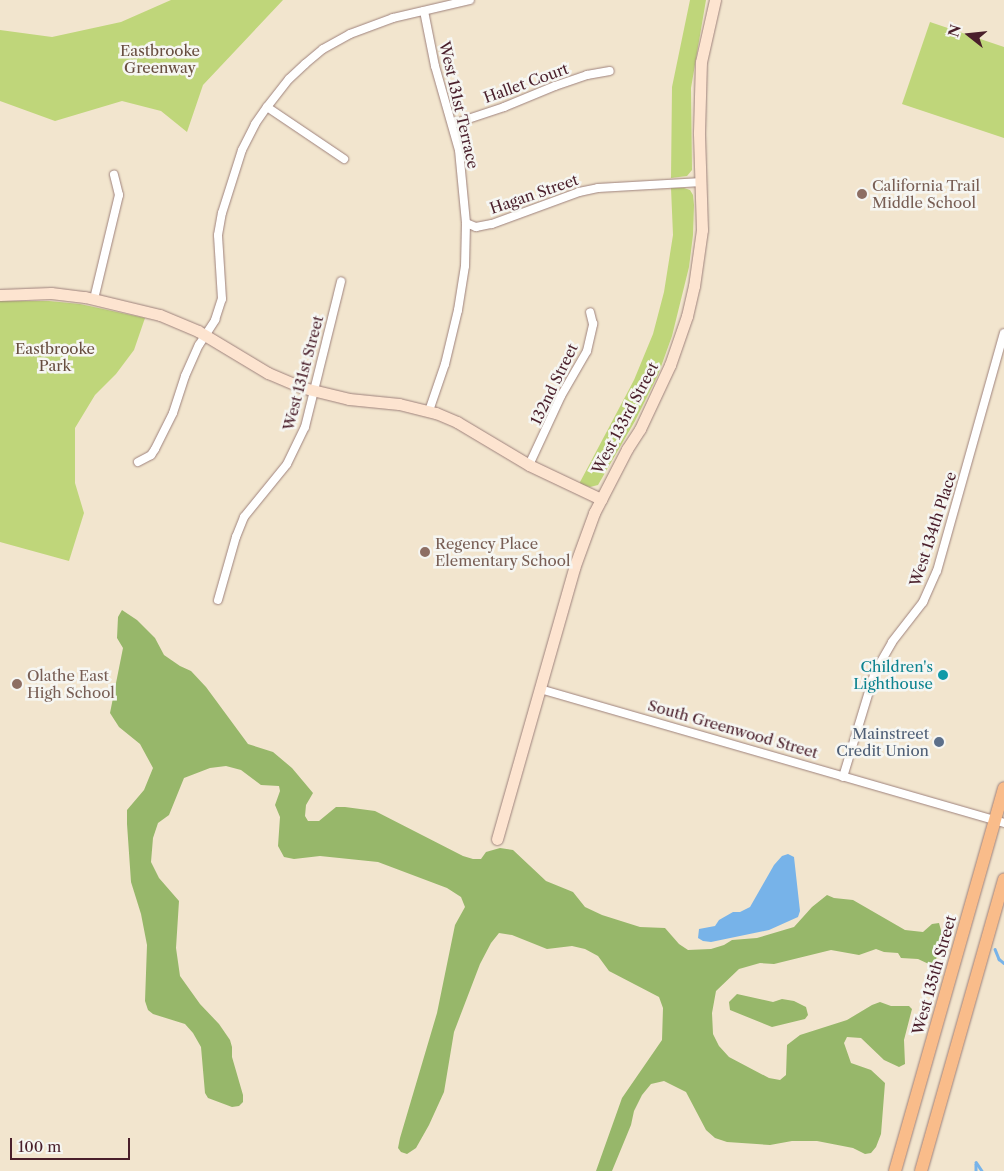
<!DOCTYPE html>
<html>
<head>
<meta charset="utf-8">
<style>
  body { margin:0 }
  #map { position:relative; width:1004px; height:1171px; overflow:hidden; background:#f2e5ce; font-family:"Libre Caslon Text",serif }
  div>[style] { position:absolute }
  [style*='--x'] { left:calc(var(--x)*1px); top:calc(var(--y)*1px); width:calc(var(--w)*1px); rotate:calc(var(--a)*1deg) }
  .green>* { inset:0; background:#bfd67a }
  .forest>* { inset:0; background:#97b76a }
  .water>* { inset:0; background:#77b3e9 }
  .stream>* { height:2.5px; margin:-1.25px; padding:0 1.25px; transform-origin:1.25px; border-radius:1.25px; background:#77b3e9 }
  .roads { filter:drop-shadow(0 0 1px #9e827c) drop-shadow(0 0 1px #9e827c) }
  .street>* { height:8px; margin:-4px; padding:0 4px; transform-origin:4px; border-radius:4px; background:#fff }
  .secondary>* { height:11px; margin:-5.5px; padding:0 5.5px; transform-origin:5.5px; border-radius:5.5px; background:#fde4d0 }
  .primary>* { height:12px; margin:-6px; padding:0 6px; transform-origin:6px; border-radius:6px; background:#f9bc8a }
  .dots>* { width:14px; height:14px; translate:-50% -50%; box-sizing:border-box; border:2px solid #f6f6f2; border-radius:50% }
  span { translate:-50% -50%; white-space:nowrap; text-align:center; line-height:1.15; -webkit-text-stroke:5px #f6f6f2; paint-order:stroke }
  .park-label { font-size:15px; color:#674d3f }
  .street-label { font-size:15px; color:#4a1f2b }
  .education-label { font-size:15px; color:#785e54 }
  .left { translate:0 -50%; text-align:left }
  .culture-label { font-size:15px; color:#0d838f }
  .right { translate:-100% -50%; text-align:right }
  .service-label { font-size:15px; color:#4e5e75 }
  .north { position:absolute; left:944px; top:10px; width:50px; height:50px; -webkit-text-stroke:4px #f6f6f2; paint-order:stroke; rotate:286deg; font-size:14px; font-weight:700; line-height:20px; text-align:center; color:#4a1f2b }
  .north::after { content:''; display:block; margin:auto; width:18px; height:22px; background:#4a1f2b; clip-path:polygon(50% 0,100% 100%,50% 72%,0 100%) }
  .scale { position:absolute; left:10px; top:1138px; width:120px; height:22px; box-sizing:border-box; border:2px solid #4a1f2b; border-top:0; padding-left:6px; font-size:15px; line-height:18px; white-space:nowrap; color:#4a1f2b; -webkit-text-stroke:4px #f6f6f2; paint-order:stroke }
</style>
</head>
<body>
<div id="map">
  <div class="green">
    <i style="clip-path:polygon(171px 0,283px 0,203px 85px,187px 132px,161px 111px,122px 101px,55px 121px,0 101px,0 30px,52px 37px,121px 22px)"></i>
    <i style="clip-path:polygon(690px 0,706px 0,691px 88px,692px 170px,687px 176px,671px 178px,672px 87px)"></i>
    <i style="clip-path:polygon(930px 22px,1004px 47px,1004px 138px,902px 104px)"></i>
    <i style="clip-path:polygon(671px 188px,684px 188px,690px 190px,693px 195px,694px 205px,693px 235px,689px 267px,672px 336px,658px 375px,635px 421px,598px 485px,590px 487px,579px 484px,634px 380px,653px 334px,664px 292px,673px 235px)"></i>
    <i style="clip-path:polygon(0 301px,49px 301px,80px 304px,145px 318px,134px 350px,116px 374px,95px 395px,75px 428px,75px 483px,84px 513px,69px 561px,0 542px)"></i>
  </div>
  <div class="forest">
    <i style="clip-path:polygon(122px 610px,137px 620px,155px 638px,164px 655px,180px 666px,191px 671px,206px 687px,248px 744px,273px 752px,292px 768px,313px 793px,306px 805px,305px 816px,308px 821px,319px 821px,336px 807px,345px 807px,375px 811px,463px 856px,473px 859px,481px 859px,486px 852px,500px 848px,513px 850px,546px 881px,573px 892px,585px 907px,602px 915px,640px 927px,665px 928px,679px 944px,688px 950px,711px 949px,724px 945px,732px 940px,757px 938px,794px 927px,812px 907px,827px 895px,834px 898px,853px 900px,905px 930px,923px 932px,932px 924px,939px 923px,944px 941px,933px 966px,918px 959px,901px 958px,898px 953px,884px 952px,876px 949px,859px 955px,831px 950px,774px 964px,760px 963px,739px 969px,716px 991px,712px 1013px,713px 1034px,719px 1046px,729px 1057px,769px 1078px,780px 1080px,786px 1075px,787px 1045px,800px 1035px,847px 1020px,872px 1005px,880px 1002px,891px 1006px,909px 1006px,912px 1009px,904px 1040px,905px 1064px,899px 1067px,884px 1060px,861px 1038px,847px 1037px,844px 1043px,851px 1063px,871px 1070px,885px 1083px,881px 1134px,876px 1147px,871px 1153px,865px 1154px,853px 1148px,817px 1141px,792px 1141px,770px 1145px,727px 1142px,715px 1138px,706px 1130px,686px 1092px,664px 1081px,651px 1084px,642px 1095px,634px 1111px,631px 1125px,612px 1171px,596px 1171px,622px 1098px,662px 1040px,663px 1008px,659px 997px,609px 971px,598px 956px,585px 949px,572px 946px,547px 949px,512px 935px,499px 933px,491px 943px,480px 964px,454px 1032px,444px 1092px,429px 1125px,416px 1148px,407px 1154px,401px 1152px,398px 1148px,400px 1138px,437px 1013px,455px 925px,465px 907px,461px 897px,447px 888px,378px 862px,320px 856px,294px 859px,284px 857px,278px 846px,280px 817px,275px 805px,280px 791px,279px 786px,261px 785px,241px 770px,226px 766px,210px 768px,184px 778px,169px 815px,158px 823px,153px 838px,151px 862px,159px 878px,179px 901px,176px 948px,180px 976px,200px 1004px,219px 1024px,230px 1040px,232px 1047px,232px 1057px,243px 1095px,243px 1102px,239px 1106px,232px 1107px,208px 1098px,205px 1093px,201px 1047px,193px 1033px,185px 1024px,153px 1014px,148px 1010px,145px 1001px,147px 945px,141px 914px,131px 882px,127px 824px,127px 810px,144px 790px,153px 768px,140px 744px,119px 727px,110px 713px,123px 648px,117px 638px,118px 617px)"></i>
    <i style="clip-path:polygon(737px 994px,773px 1002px,782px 999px,794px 1001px,806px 1007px,808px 1015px,805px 1019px,772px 1027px,730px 1010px,729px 1002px)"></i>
  </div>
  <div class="water">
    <i style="clip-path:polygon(788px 854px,794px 857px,800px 911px,798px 917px,769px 930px,711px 942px,703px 941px,698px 938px,699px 929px,715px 926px,719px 920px,733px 912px,740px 912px,750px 907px,774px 865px,782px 856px)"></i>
  </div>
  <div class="stream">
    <i style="--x:995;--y:949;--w:11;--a:68"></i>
    <i style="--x:999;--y:959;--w:6;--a:39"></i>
    <i style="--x:976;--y:1162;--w:11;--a:56"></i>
    <i style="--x:976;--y:1164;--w:7;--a:90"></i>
  </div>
  <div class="roads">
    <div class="street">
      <i style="--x:424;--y:11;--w:56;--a:78.7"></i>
      <i style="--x:435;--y:66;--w:87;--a:74.1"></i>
      <i style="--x:459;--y:150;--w:73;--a:84.5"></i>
      <i style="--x:466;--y:223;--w:43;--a:91.3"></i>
      <i style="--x:465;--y:266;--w:45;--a:99"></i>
      <i style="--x:458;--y:310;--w:56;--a:103.5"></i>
      <i style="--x:445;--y:364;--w:50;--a:108.8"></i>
      <i style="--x:267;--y:107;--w:93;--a:34"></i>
      <i style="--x:453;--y:124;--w:54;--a:-18.4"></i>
      <i style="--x:504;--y:107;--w:55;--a:-22.4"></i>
      <i style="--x:555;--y:86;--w:34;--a:-19"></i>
      <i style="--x:587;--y:75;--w:23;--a:-10"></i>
      <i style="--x:466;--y:223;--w:11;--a:22"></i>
      <i style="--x:476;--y:227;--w:16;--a:-11"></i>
      <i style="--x:492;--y:224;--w:93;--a:-20.2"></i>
      <i style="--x:579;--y:192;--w:19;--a:-12"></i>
      <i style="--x:598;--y:188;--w:104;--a:-3.3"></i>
      <i style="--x:94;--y:299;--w:107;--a:-76.5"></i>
      <i style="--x:119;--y:195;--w:21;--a:-104"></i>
      <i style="--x:138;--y:462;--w:15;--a:-28"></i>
      <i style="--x:151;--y:455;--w:7;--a:-56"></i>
      <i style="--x:155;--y:449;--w:40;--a:-63.4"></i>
      <i style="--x:173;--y:413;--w:39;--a:-72"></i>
      <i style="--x:185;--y:376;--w:34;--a:-66"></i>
      <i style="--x:199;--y:345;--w:30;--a:-57"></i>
      <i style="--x:215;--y:320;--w:22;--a:-72"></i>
      <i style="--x:222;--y:299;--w:64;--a:-93.6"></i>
      <i style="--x:218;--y:235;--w:22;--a:-80"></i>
      <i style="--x:222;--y:213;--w:66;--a:-72.4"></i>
      <i style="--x:242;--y:150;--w:29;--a:-63"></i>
      <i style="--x:255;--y:124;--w:21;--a:-55"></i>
      <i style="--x:267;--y:107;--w:36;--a:-52"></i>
      <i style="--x:289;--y:79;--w:22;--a:-43"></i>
      <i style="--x:305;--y:64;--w:23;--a:-40"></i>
      <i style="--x:323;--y:49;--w:31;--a:-29"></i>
      <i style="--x:350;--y:34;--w:46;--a:-20.4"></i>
      <i style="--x:393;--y:18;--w:79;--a:-13.2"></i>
      <i style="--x:529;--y:465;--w:76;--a:-65.1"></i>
      <i style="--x:561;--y:396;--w:52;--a:-60"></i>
      <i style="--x:587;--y:351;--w:28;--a:-77"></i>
      <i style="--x:593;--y:324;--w:12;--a:-104"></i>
      <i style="--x:218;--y:600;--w:66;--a:-74.1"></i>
      <i style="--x:236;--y:537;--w:22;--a:-68"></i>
      <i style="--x:244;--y:517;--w:68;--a:-50.9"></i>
      <i style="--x:287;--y:464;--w:41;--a:-64.1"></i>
      <i style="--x:305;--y:427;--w:150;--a:-76.1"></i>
      <i style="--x:540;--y:689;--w:483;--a:16.1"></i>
      <i style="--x:843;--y:777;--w:110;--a:-73.1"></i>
      <i style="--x:875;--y:672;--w:34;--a:-60"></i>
      <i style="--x:892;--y:642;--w:51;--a:-52.2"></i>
      <i style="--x:923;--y:602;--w:34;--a:-66"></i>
      <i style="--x:937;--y:571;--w:247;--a:-74.3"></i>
    </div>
    <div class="secondary">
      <i style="--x:0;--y:295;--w:51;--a:-2.2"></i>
      <i style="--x:51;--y:293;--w:34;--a:7"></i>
      <i style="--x:85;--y:297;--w:77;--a:13.5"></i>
      <i style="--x:160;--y:315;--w:41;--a:22.8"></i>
      <i style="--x:198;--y:331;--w:82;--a:31"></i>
      <i style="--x:268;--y:373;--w:39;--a:23"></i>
      <i style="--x:304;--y:388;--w:46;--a:13.7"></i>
      <i style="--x:349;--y:399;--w:50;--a:5.7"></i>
      <i style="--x:399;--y:404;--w:38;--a:14"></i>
      <i style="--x:436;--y:413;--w:23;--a:23"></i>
      <i style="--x:457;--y:422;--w:84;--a:30.8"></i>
      <i style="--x:529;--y:465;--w:80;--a:25.3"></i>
      <i style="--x:497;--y:839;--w:282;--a:-74.1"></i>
      <i style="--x:574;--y:568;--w:59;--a:-70"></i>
      <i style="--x:594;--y:513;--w:72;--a:-62.7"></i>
      <i style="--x:627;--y:449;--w:24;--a:-57"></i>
      <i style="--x:640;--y:429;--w:71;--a:-64.9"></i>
      <i style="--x:670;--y:365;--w:52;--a:-70.9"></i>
      <i style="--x:687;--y:316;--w:31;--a:-77"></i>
      <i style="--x:694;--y:286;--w:57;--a:-81.9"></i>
      <i style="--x:702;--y:230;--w:98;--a:-91.8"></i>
      <i style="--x:699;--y:132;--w:70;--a:-88.4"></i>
      <i style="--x:701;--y:62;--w:64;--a:-77.3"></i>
    </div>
    <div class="primary">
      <i style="--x:895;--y:1171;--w:398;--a:-74.1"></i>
      <i style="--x:921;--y:1171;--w:303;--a:-74.1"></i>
    </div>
  </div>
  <div class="dots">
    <i style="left:862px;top:194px;background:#8d6e63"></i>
    <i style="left:425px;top:552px;background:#8d6e63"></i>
    <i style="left:943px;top:675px;background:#0f9aa8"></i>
    <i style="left:17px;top:684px;background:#8d6e63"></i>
    <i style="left:939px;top:742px;background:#5c6f8a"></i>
  </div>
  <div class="park-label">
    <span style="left:160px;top:59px">Eastbrooke<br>Greenway</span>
    <span style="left:55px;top:357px">Eastbrooke<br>Park</span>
  </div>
  <div class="street-label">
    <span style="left:526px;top:83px;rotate:-20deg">Hallet Court</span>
    <span style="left:459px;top:105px;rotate:77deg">West 131st Terrace</span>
    <span style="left:534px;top:194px;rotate:-19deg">Hagan Street</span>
    <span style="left:303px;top:373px;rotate:-75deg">West 131st Street</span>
    <span style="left:554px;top:384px;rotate:-64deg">132nd Street</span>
    <span style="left:625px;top:418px;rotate:-62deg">West 133rd Street</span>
    <span style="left:933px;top:529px;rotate:-72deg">West 134th Place</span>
    <span style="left:733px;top:729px;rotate:16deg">South Greenwood Street</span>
    <span style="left:934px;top:975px;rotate:-74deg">West 135th Street</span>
  </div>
  <div class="education-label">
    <span class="left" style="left:872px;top:194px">California Trail<br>Middle School</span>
    <span class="left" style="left:435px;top:552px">Regency Place<br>Elementary School</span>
    <span class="left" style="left:27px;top:684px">Olathe East<br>High School</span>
  </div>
  <div class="culture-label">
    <span class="right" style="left:933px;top:675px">Children's<br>Lighthouse</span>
  </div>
  <div class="service-label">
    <span class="right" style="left:929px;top:742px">Mainstreet<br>Credit Union</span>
  </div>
  <div class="north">N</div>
  <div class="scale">100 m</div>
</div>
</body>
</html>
